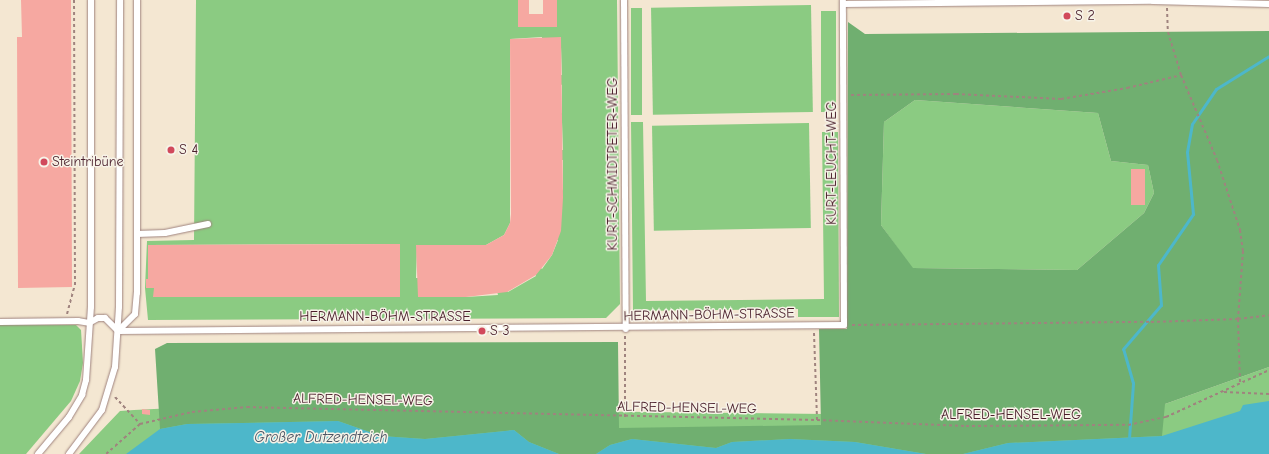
<!DOCTYPE html>
<html>
<head>
<meta charset="utf-8">
<style>
  body { margin:0 }
  #map { position:relative; width:1269px; height:454px; overflow:hidden; background:#f4e7d2; font-family:"Comic Neue",sans-serif }
  div>[style] { position:absolute }
  [style*='--x'] { left:calc(var(--x)*1px); top:calc(var(--y)*1px); width:calc(var(--w)*1px); rotate:calc(var(--a)*1deg) }
  .green>* { inset:0; background:#8bcb82; transform-origin:0 0 }
  .forest>* { inset:0; background:#70af70 }
  .water>* { inset:0; background:#4db7ca }
  .stream>* { height:3px; margin:-1.5px; padding:0 1.5px; transform-origin:1.5px; border-radius:1.5px; background:#4db7ca }
  .building>* { inset:0; background:#f6a8a1; transform-origin:0 0 }
  .path>* { height:2px; margin-top:-1px; transform-origin:0; background:repeating-linear-gradient(90deg,#9f837e 0 3px,transparent 0 6px) }
  .roads { filter:drop-shadow(0 0 1px #9f837e) drop-shadow(0 0 1px #9f837e) }
  .lane>* { height:6px; margin:-3px; padding:0 3px; transform-origin:3px; border-radius:3px; background:#fff }
  .dots>* { width:11px; height:11px; translate:-50% -50%; box-sizing:border-box; border:2px solid #f7f3e8; border-radius:50% }
  span { translate:-50% -50%; white-space:nowrap; text-align:center; line-height:1.15; -webkit-text-stroke:3px #f7f3e8; paint-order:stroke }
  .poi-label { font-size:14px; color:#4a1f2b }
  .left { translate:0 -50%; text-align:left }
  .street-label { font-size:14px; color:#4a1f2b }
  .water-label { font-size:15px; color:#4b5463; font-style:italic }
</style>
</head>
<body>
<div id="map">
  <div class="green">
    <i style="clip-path:polygon(evenodd,196px 0,518px 0,518px 27px,556px 27px,557px 0,617px 0,620px 304px,606px 318px,148px 320px,145px 288px,147px 241px,194px 240px,196px 0,542px 37px,542px 46px,561px 47px,562px 75px,543px 75px,562px 85px,562px 113px,543px 113px,543px 122px,562px 122px,563px 150px,544px 150px,544px 160px,563px 160px,563px 189px,540px 235px,558px 240px,552px 255px,542px 269px,529px 256px,536px 276px,508px 292px,493px 276px,498px 295px,466px 297px,427px 278px,416px 278px,417px 245px,486px 245px,504px 235px,510px 223px,510px 39px,542px 37px,196px 0,148px 245px,400px 244px,400px 296px,163px 297px,148px 279px,148px 245px)"></i>
    <i style="left:811px;top:5px;width:107px;height:160px;rotate:89deg"></i>
    <i style="left:631px;top:8px;width:11px;height:107px"></i>
    <i style="left:821px;top:11px;width:15px;height:101px"></i>
    <i style="clip-path:polygon(915px 100px,1098px 113px,1111px 161px,1148px 165px,1154px 193px,1144px 213px,1077px 270px,912px 268px,881px 225px,884px 122px)"></i>
    <i style="clip-path:polygon(631px 122px,643px 122px,646px 301px,824px 299px,822px 132px,838px 132px,839px 317px,798px 317px,798px 309px,633px 311px)"></i>
    <i style="left:809px;top:123px;width:105px;height:157px;rotate:89deg"></i>
    <i style="clip-path:polygon(0 325px,76px 325px,81px 330px,83px 363px,80px 381px,71px 401px,26px 454px,0 454px)"></i>
    <i style="clip-path:polygon(1269px 367px,1269px 454px,79px 454px,120px 411px,134px 410px,194px 407px,825px 414px,1165px 404px)"></i>
  </div>
  <div class="forest">
    <i style="clip-path:polygon(evenodd,848px 22px,865px 34px,1269px 31px,1269px 367px,1165px 404px,1162px 436px,1008px 443px,963px 454px,926px 454px,855px 442px,790px 439px,732px 442px,716px 448px,632px 439px,610px 445px,596px 454px,559px 454px,529px 442px,514px 430px,425px 439px,381px 436px,338px 421px,187px 424px,160px 429px,155px 349px,167px 343px,618px 342px,619px 428px,821px 425px,819px 329px,847px 329px,848px 22px,915px 100px,1098px 113px,1111px 161px,1148px 165px,1154px 193px,1144px 213px,1077px 270px,913px 268px,881px 225px,884px 122px,915px 100px)"></i>
  </div>
  <div class="water">
    <i style="clip-path:polygon(1269px 401px,1269px 454px,963px 454px,1008px 443px,1162px 436px,1240px 411px,1243px 405px)"></i>
    <i style="clip-path:polygon(338px 421px,381px 436px,425px 439px,514px 430px,529px 442px,559px 454px,126px 454px,160px 429px,187px 424px)"></i>
    <i style="clip-path:polygon(632px 439px,716px 448px,732px 442px,790px 439px,855px 442px,926px 454px,596px 454px,610px 445px)"></i>
  </div>
  <div class="stream">
    <i style="--x:1129;--y:438;--w:55;--a:-85.8"></i>
    <i style="--x:1133;--y:383;--w:35;--a:-106"></i>
    <i style="--x:1123;--y:349;--w:58;--a:-49.2"></i>
    <i style="--x:1161;--y:305;--w:40;--a:-94.3"></i>
    <i style="--x:1158;--y:265;--w:62;--a:-55.5"></i>
    <i style="--x:1193;--y:214;--w:62;--a:-95.5"></i>
    <i style="--x:1187;--y:152;--w:28;--a:-80"></i>
    <i style="--x:1192;--y:124;--w:42;--a:-55.6"></i>
    <i style="--x:1216;--y:89;--w:62;--a:-31.9"></i>
  </div>
  <div class="building">
    <i style="clip-path:polygon(21px 0,71px 0,72px 287px,18px 288px,17px 37px,22px 37px)"></i>
    <i style="clip-path:polygon(518px 0,529px 0,529px 14px,543px 14px,543px 0,557px 0,557px 27px,518px 27px)"></i>
    <i style="clip-path:polygon(561px 37px,563px 198px,561px 231px,552px 255px,536px 275px,507px 292px,466px 297px,418px 297px,416px 245px,486px 245px,504px 235px,510px 223px,511px 214px,510px 39px)"></i>
    <i style="left:1131px;top:169px;width:14px;height:36px"></i>
    <i style="clip-path:polygon(400px 244px,400px 297px,153px 297px,154px 288px,146px 288px,146px 279px,148px 279px,148px 245px)"></i>
    <i style="clip-path:polygon(142px 409px,150px 410px,150px 415px,142px 414px)"></i>
  </div>
  <div class="path">
    <i style="--x:1167;--y:8;--w:24;--a:88"></i>
    <i style="--x:1168;--y:32;--w:45;--a:73.2"></i>
    <i style="--x:1181;--y:75;--w:92;--a:67"></i>
    <i style="--x:1217;--y:160;--w:74;--a:71.8"></i>
    <i style="--x:1240;--y:230;--w:21;--a:82"></i>
    <i style="--x:1243;--y:251;--w:68;--a:94.2"></i>
    <i style="--x:1238;--y:319;--w:63;--a:88.2"></i>
    <i style="--x:851;--y:95;--w:105;--a:-0.5"></i>
    <i style="--x:956;--y:94;--w:105;--a:2.7"></i>
    <i style="--x:1061;--y:99;--w:67;--a:-9.5"></i>
    <i style="--x:1127;--y:88;--w:56;--a:-13.5"></i>
    <i style="--x:67;--y:314;--w:30;--a:-75"></i>
    <i style="--x:75;--y:285;--w:285;--a:-90.2"></i>
    <i style="--x:852;--y:325;--w:299;--a:-0.6"></i>
    <i style="--x:1151;--y:322;--w:87;--a:-2"></i>
    <i style="--x:1238;--y:319;--w:31;--a:-7"></i>
    <i style="--x:814;--y:333;--w:87;--a:88"></i>
    <i style="--x:1224;--y:392;--w:45;--a:2.5"></i>
    <i style="--x:115;--y:397;--w:37;--a:47"></i>
    <i style="--x:625;--y:417;--w:81;--a:-90"></i>
    <i style="--x:106;--y:454;--w:45;--a:-41.4"></i>
    <i style="--x:140;--y:424;--w:53;--a:-13"></i>
    <i style="--x:192;--y:412;--w:55;--a:-5.2"></i>
    <i style="--x:247;--y:407;--w:570;--a:1.31"></i>
    <i style="--x:817;--y:420;--w:149;--a:2.3"></i>
    <i style="--x:966;--y:426;--w:162;--a:-0.4"></i>
    <i style="--x:1128;--y:425;--w:39;--a:-12"></i>
    <i style="--x:1166;--y:417;--w:113;--a:-24.5"></i>
  </div>
  <div class="roads">
    <div class="lane">
      <i style="--x:624;--y:0;--w:329;--a:89.7"></i>
      <i style="--x:843;--y:4;--w:310;--a:-0.6"></i>
      <i style="--x:1153;--y:1;--w:116;--a:1.5"></i>
      <i style="--x:137;--y:234;--w:28;--a:-2"></i>
      <i style="--x:165;--y:233;--w:44;--a:-11.8"></i>
      <i style="--x:0;--y:322;--w:78;--a:-0.7"></i>
      <i style="--x:78;--y:321;--w:11;--a:10"></i>
      <i style="--x:89;--y:323;--w:10;--a:-29"></i>
      <i style="--x:98;--y:318;--w:7;--a:0"></i>
      <i style="--x:105;--y:318;--w:18;--a:45"></i>
      <i style="--x:118;--y:331;--w:726;--a:-0.47"></i>
      <i style="--x:844;--y:325;--w:325;--a:-90.2"></i>
      <i style="--x:118;--y:331;--w:24;--a:-45"></i>
      <i style="--x:135;--y:314;--w:21;--a:-85"></i>
      <i style="--x:137;--y:293;--w:293;--a:-90"></i>
      <i style="--x:38;--y:454;--w:48;--a:-50"></i>
      <i style="--x:69;--y:417;--w:26;--a:-59"></i>
      <i style="--x:82;--y:395;--w:16;--a:-75"></i>
      <i style="--x:86;--y:380;--w:73;--a:-86.1"></i>
      <i style="--x:91;--y:307;--w:307;--a:-90"></i>
      <i style="--x:69;--y:454;--w:55;--a:-53.1"></i>
      <i style="--x:102;--y:410;--w:45;--a:-73.2"></i>
      <i style="--x:115;--y:367;--w:60;--a:-86.2"></i>
      <i style="--x:119;--y:307;--w:307;--a:-89.8"></i>
    </div>
  </div>
  <div class="dots">
    <i style="left:1067px;top:16px;background:#d1495b"></i>
    <i style="left:171px;top:150px;background:#d1495b"></i>
    <i style="left:44px;top:162px;background:#d1495b"></i>
    <i style="left:482px;top:331px;background:#d1495b"></i>
  </div>
  <div class="poi-label">
    <span class="left" style="left:1075px;top:16px">S 2</span>
    <span class="left" style="left:179px;top:150px">S 4</span>
    <span class="left" style="left:52px;top:162px">Steintribüne</span>
    <span class="left" style="left:490px;top:331px">S 3</span>
  </div>
  <div class="street-label">
    <span style="left:832px;top:163px;rotate:-90deg">KURT-LEUCHT-WEG</span>
    <span style="left:613px;top:164px;rotate:-90deg">KURT-SCHMIDTPETER-WEG</span>
    <span style="left:709px;top:315px;rotate:-1deg">HERMANN-BÖHM-STRASSE</span>
    <span style="left:385px;top:317px">HERMANN-BÖHM-STRASSE</span>
    <span style="left:363px;top:400px;rotate:1deg">ALFRED-HENSEL-WEG</span>
    <span style="left:687px;top:408px;rotate:1deg">ALFRED-HENSEL-WEG</span>
    <span style="left:1011px;top:415px">ALFRED-HENSEL-WEG</span>
  </div>
  <div class="water-label">
    <span style="left:321px;top:438px">Großer Dutzendteich</span>
  </div>
</div>
</body>
</html>
